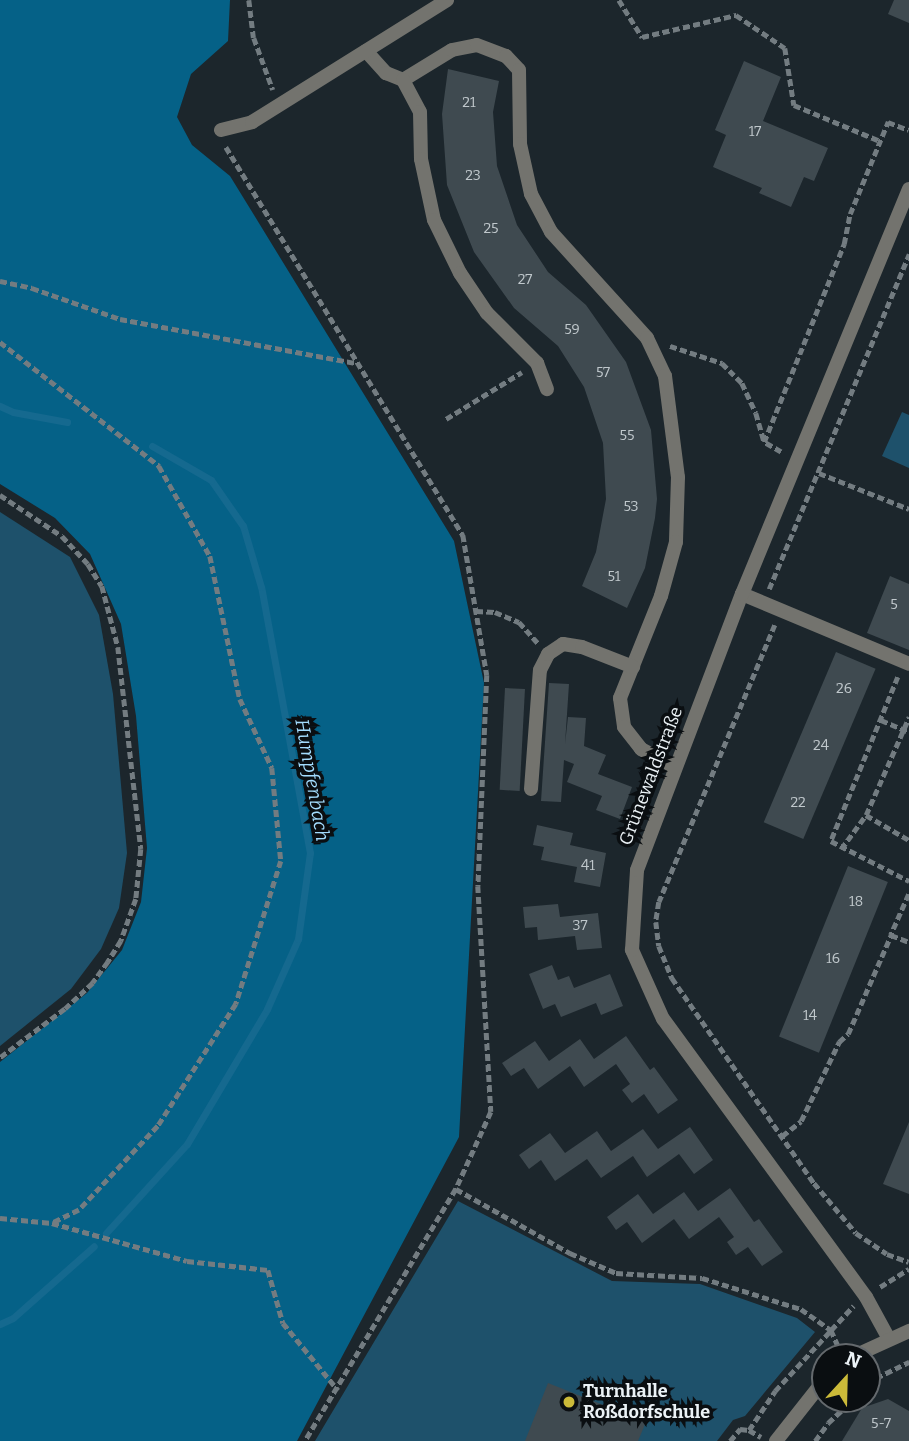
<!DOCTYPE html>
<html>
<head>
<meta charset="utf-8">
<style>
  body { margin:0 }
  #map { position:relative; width:909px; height:1441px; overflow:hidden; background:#1c262c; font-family:Bitter,serif }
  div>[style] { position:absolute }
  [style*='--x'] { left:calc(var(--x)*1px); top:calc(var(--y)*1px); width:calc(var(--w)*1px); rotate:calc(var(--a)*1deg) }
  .green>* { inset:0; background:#1e516b }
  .forest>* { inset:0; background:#056187 }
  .stream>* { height:7px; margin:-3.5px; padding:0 3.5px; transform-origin:3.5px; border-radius:3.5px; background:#15698f }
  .building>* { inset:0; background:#3f4a50; transform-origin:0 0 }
  .path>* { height:4.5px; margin-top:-2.25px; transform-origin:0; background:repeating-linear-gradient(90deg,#737c81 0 7px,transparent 0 10.5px) }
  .service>* { height:14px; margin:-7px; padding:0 7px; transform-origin:7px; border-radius:7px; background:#73736e }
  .minor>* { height:14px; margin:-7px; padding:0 7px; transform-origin:7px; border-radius:7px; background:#73736e }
  .dots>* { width:19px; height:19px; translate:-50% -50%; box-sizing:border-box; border:4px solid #0a0e11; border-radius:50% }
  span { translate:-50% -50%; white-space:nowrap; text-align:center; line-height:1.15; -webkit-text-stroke:7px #0a0e11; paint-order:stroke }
  .number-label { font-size:14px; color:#c0c8cc }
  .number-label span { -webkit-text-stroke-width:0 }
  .street-label { font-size:18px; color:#ebf2f6 }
  .poi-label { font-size:18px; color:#ebf2f6; font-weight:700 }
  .left { translate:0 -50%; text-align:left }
  .water-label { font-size:19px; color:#a3dcfe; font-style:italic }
  .north { position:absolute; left:811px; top:1343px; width:70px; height:70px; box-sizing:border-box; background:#0a0e11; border:2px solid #64696d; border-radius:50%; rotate:22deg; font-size:19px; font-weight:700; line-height:28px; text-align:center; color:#ebf2f6 }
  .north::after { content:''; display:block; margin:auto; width:24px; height:32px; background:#cbba39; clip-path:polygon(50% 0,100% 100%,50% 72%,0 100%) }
</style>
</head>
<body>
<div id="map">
  <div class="green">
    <i style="clip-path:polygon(902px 412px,909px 415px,909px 468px,882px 456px)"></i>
    <i style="clip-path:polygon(0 512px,70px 557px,99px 615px,113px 694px,127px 853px,119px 908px,101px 949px,71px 989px,0 1046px)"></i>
    <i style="clip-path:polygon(458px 1201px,612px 1281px,700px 1284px,797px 1318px,815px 1332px,745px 1416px,733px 1420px,717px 1441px,315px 1441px)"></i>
  </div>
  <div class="forest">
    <i style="clip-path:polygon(0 0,230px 0,228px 41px,191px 74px,177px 117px,192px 145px,230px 176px,454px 541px,484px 683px,459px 1137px,297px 1441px,0 1441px,0 1062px,87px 993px,122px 950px,141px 902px,147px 848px,136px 716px,121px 624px,90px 554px,55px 518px,0 484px)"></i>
  </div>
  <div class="stream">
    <i style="--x:0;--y:406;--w:14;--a:25"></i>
    <i style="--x:13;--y:412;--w:55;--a:10.5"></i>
    <i style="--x:106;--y:1233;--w:120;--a:-47.7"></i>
    <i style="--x:187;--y:1144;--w:157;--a:-59.3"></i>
    <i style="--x:267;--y:1009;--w:77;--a:-66.1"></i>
    <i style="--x:298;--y:939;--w:87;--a:-82.1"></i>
    <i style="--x:310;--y:853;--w:270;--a:-100.4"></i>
    <i style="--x:261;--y:587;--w:64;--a:-106.4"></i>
    <i style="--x:243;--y:526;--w:56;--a:-124.8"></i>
    <i style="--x:211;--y:480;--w:68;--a:-150"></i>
    <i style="--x:0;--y:1324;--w:14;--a:-25"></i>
    <i style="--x:13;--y:1318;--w:108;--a:-41.6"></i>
  </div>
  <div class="building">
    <i style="clip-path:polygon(894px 0,909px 0,909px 23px,888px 14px)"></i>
    <i style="clip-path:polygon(744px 61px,781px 77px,763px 121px,828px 148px,814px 181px,804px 177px,791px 207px,759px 193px,762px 188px,713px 167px,726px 135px,715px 130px)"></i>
    <i style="clip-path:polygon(448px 69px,499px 81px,493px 112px,497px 166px,517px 225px,548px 272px,586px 305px,626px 362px,651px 430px,657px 499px,655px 518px,645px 568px,627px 608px,582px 586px,596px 552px,606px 499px,603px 443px,584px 387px,558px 346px,514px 308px,474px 252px,447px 185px,442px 114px)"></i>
    <i style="clip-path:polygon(890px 576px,909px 584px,909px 650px,867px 633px)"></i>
    <i style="left:836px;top:652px;width:43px;height:185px;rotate:23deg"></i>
    <i style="clip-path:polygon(549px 683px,569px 684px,565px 744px,568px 717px,586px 718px,584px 746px,606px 755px,598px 774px,632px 787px,620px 819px,596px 810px,602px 796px,567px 782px,574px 764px,564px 760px,561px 802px,541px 801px)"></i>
    <i style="left:505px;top:688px;width:20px;height:102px;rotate:3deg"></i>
    <i style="clip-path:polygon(537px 825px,573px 833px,570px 845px,606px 853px,600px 887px,574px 882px,577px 867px,541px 860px,544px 847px,533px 845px)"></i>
    <i style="left:848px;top:866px;width:43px;height:184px;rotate:22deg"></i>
    <i style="clip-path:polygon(558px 904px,560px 917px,598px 913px,602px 948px,577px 950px,575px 936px,538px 940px,537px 927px,525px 928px,523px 907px)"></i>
    <i style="clip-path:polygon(552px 965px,558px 980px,569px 976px,574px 988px,610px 974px,623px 1006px,601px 1015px,596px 1003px,561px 1017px,555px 1004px,543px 1009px,529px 974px)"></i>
    <i style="clip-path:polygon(626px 1036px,650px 1070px,654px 1067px,678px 1100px,658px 1114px,644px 1094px,632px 1103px,622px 1090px,630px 1084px,616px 1064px,584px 1087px,570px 1066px,538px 1089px,524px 1068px,511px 1076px,502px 1063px,535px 1041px,549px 1061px,580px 1039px,594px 1059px)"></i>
    <i style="clip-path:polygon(909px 1122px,909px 1194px,883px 1184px)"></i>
    <i style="clip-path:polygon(690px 1127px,713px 1160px,694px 1174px,679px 1154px,647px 1177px,633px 1156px,601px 1178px,587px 1159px,555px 1181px,541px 1160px,529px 1169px,519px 1155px,550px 1133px,565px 1153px,597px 1131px,611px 1151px,643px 1129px,658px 1149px)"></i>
    <i style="clip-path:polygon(730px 1188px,754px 1222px,759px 1219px,783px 1252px,762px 1266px,748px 1247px,736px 1255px,727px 1242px,734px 1237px,719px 1217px,689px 1239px,674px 1219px,642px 1243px,627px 1222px,616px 1230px,607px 1217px,638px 1194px,653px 1214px,684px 1192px,698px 1211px)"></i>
    <i style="clip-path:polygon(548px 1383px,646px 1422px,638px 1441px,525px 1441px)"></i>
    <i style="clip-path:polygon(888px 1399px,909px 1411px,909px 1441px,842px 1441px,862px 1408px)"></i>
  </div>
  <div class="path">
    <i style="--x:249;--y:0;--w:38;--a:83"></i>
    <i style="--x:254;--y:38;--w:55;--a:69.9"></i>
    <i style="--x:619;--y:0;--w:44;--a:58.1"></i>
    <i style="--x:642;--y:37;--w:97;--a:-13.2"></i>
    <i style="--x:736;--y:15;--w:59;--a:34"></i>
    <i style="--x:785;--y:48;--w:58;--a:81"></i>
    <i style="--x:794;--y:105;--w:93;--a:22.7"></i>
    <i style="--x:226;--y:147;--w:455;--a:58.6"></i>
    <i style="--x:463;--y:535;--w:142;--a:80.3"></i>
    <i style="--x:487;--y:675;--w:211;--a:92.4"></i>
    <i style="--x:478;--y:886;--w:226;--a:86.7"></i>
    <i style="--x:491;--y:1112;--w:85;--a:114.4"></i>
    <i style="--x:456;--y:1189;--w:294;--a:120.9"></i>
    <i style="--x:0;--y:281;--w:33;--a:12"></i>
    <i style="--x:32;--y:288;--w:93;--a:19.4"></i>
    <i style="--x:120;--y:319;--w:240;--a:10.6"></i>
    <i style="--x:0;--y:342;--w:202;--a:37.9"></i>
    <i style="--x:159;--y:466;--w:103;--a:60.5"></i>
    <i style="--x:210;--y:556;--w:146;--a:78.2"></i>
    <i style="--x:240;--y:699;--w:76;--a:65.1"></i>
    <i style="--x:272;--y:768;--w:93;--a:84.5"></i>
    <i style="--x:281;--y:861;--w:150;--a:107.5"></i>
    <i style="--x:236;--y:1004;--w:145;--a:122.6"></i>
    <i style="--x:158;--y:1126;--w:115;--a:133.2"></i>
    <i style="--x:79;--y:1210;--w:30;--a:154"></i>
    <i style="--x:670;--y:346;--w:55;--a:18.1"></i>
    <i style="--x:722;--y:363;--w:28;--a:45"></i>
    <i style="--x:742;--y:383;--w:33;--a:65"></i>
    <i style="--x:756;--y:413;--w:29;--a:74"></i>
    <i style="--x:446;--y:419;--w:89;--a:-31.7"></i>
    <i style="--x:781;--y:452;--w:20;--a:-150"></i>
    <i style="--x:764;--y:442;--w:214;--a:-68"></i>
    <i style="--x:844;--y:244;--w:31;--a:-79"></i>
    <i style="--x:850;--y:214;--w:100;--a:-67.6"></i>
    <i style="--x:888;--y:122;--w:22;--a:21"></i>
    <i style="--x:819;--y:473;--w:97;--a:21.8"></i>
    <i style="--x:0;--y:495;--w:74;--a:33.5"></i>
    <i style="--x:62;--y:536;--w:38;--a:47"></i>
    <i style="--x:88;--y:564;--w:26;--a:58"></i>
    <i style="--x:102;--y:586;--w:63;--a:75.3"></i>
    <i style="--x:118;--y:647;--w:203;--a:83.5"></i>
    <i style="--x:141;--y:849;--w:50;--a:95.7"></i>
    <i style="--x:136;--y:899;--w:45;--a:109.7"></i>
    <i style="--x:121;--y:941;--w:25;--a:122"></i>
    <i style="--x:108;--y:962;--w:26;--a:126"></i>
    <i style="--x:93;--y:983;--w:38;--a:137"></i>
    <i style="--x:65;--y:1009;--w:81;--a:143"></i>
    <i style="--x:769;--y:589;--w:363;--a:-67.3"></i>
    <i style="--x:476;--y:611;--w:19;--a:3"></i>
    <i style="--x:495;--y:612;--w:26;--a:23"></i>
    <i style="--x:519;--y:622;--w:28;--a:48"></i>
    <i style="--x:775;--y:625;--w:300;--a:112.7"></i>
    <i style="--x:659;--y:902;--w:20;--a:99"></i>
    <i style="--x:656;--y:922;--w:24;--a:83"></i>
    <i style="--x:659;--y:946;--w:35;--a:68"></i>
    <i style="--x:672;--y:978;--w:249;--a:55.3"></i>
    <i style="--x:814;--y:1183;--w:65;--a:50"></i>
    <i style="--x:856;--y:1233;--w:37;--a:34"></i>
    <i style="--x:887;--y:1254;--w:23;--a:20"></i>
    <i style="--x:898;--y:677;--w:177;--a:112.2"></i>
    <i style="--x:831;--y:841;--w:88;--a:27.1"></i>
    <i style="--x:881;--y:720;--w:30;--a:23"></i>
    <i style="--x:866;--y:815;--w:50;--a:30.2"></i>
    <i style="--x:841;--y:849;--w:42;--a:-53.7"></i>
    <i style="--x:866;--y:815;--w:107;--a:-66.3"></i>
    <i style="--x:909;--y:894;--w:45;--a:113.7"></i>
    <i style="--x:891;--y:935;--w:19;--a:21"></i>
    <i style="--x:782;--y:1136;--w:24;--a:-38"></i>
    <i style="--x:801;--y:1121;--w:88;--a:-64.3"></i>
    <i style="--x:839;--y:1042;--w:12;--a:-42"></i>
    <i style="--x:848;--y:1034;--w:108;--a:-66.5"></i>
    <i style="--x:456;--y:1189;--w:131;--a:29.3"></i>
    <i style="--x:570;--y:1253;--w:50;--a:23.5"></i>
    <i style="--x:616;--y:1273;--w:86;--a:3.3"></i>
    <i style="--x:702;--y:1278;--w:104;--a:17.4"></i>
    <i style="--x:801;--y:1309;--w:37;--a:35"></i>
    <i style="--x:831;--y:1330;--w:33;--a:-47"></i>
    <i style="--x:0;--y:1218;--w:52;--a:5.5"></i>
    <i style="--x:52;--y:1223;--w:140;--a:15.7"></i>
    <i style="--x:187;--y:1261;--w:81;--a:6.3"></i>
    <i style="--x:268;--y:1270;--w:55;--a:74.2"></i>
    <i style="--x:283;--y:1323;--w:87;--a:50.6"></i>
    <i style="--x:880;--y:1287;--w:34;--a:-32"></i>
    <i style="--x:867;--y:1387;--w:13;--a:-45"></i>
    <i style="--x:876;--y:1378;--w:37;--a:-26"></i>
    <i style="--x:749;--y:1430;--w:47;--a:-56.3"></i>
    <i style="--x:775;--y:1391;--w:83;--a:-47.4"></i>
    <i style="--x:831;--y:1330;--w:17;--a:66"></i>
    <i style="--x:730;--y:1441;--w:16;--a:-50"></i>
    <i style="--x:740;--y:1429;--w:9;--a:6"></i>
    <i style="--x:749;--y:1430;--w:14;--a:30"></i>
    <i style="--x:815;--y:1441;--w:22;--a:-54"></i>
    <i style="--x:828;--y:1423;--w:35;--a:-43"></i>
  </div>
  <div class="service">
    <i style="--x:366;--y:51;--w:30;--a:48"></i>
    <i style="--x:386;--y:73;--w:18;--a:22"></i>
    <i style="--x:403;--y:80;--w:57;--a:-31.5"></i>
    <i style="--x:452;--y:50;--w:25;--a:-11"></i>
    <i style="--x:477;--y:45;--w:31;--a:21"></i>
    <i style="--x:506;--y:56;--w:19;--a:47"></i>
    <i style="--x:519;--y:70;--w:74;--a:89.2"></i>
    <i style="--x:520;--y:144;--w:51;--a:77.6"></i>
    <i style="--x:531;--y:194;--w:43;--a:62.2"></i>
    <i style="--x:551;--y:232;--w:143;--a:47.8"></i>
    <i style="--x:647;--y:338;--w:42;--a:64.7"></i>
    <i style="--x:665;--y:376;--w:102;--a:82.7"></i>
    <i style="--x:678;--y:477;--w:65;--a:91.8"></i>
    <i style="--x:676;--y:542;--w:56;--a:105.5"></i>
    <i style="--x:661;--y:596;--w:110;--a:111.9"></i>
    <i style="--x:620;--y:698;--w:29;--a:82"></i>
    <i style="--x:624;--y:727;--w:28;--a:52"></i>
    <i style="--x:641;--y:749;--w:38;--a:28"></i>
    <i style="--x:531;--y:789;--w:119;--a:-85.7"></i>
    <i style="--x:540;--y:670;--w:18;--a:-63"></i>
    <i style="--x:548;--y:654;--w:18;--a:-34"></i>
    <i style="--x:563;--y:644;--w:19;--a:9"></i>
    <i style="--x:582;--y:647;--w:55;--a:21.4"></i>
  </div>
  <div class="minor">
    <i style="--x:403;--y:80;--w:36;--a:62"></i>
    <i style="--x:420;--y:112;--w:47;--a:88.8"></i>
    <i style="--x:421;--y:159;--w:62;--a:78"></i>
    <i style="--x:434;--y:220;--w:59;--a:63.9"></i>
    <i style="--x:460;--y:273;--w:48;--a:56"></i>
    <i style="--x:487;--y:313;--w:71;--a:45"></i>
    <i style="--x:537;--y:363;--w:28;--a:69"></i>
    <i style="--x:221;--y:130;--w:32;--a:-14"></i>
    <i style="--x:252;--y:122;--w:230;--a:-32"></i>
    <i style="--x:742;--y:594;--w:181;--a:22.7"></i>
    <i style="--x:889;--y:1339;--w:48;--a:-118.7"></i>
    <i style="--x:866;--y:1297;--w:344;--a:-126.1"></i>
    <i style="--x:663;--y:1019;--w:76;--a:-114.2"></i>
    <i style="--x:632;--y:950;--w:80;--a:-86.4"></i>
    <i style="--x:637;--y:870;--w:295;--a:-69.2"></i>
    <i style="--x:742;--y:594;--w:438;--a:-67.6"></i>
    <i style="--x:852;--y:1357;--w:63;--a:-24.5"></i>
    <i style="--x:776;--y:1441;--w:79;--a:-51.7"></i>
  </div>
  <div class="dots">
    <i style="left:569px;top:1402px;background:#cbba39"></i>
  </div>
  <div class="number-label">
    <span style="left:469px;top:103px">21</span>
    <span style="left:755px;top:132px">17</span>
    <span style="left:473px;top:176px">23</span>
    <span style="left:491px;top:229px">25</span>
    <span style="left:525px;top:280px">27</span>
    <span style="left:572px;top:330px">59</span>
    <span style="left:603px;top:373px">57</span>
    <span style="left:627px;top:436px">55</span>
    <span style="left:631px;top:507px">53</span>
    <span style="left:614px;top:577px">51</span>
    <span style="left:894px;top:605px">5</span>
    <span style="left:844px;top:689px">26</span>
    <span style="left:821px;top:746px">24</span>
    <span style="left:798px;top:803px">22</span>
    <span style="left:588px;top:866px">41</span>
    <span style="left:856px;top:902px">18</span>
    <span style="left:580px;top:926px">37</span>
    <span style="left:833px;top:959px">16</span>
    <span style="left:810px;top:1016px">14</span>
    <span style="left:881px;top:1424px">5-7</span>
  </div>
  <div class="street-label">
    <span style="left:651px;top:776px;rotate:-69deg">Grünewaldstraße</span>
  </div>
  <div class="poi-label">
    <span class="left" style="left:583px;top:1402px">Turnhalle<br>Roßdorfschule</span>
  </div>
  <div class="water-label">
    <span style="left:312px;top:780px;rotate:80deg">Humpfenbach</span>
  </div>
  <div class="north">N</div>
</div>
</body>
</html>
